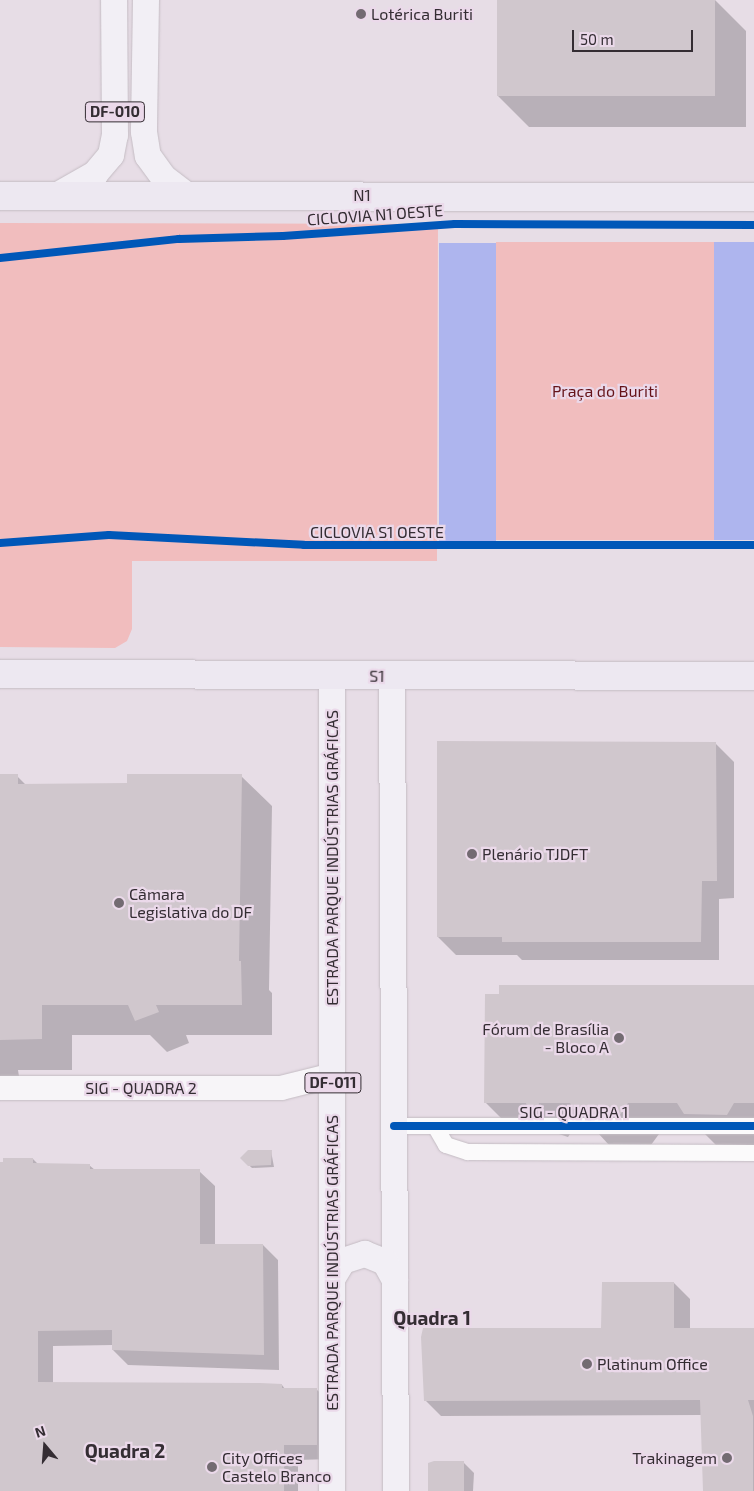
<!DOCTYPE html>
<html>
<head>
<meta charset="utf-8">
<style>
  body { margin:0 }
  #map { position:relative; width:754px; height:1491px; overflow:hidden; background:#e7dde6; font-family:"Exo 2",sans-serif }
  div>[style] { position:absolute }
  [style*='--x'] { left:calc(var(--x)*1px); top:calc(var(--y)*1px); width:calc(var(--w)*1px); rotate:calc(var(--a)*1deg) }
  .green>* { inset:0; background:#f1bdbe; transform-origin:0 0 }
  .water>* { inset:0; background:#aeb5ee; transform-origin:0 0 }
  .shadow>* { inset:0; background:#0003 }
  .building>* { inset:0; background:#d0c7cd; transform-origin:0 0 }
  .roads { filter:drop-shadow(0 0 1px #c4bcc3) drop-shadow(0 0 1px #c4bcc3) }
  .street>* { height:16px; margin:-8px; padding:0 8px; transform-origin:8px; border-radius:8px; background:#fbfafb }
  .secondary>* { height:24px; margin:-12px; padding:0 12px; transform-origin:12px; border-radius:12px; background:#f7f5f8 }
  .primary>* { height:26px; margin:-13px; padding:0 13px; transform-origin:13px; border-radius:13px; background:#f2eff5 }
  .highway>* { height:28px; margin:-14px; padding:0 14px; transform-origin:14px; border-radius:14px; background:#ede8f1 }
  .cycleway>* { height:8px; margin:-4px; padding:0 4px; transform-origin:4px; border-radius:4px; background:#0057b8 }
  .dots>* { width:14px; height:14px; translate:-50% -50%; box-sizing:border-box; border:2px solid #ebd9ea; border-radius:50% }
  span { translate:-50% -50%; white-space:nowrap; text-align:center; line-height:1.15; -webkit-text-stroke:4.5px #ebd9ea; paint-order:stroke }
  .shield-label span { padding:1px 4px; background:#ebd9ea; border:1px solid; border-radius:4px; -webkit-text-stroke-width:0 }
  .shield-label { font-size:15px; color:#342d33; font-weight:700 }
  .poi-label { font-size:16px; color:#342d33 }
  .left { translate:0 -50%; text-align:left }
  .right { translate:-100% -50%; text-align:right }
  .street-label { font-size:16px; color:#342d33 }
  .park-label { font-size:16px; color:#651319 }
  .quarter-label { font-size:19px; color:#342d33; font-weight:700 }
  .north { position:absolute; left:20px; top:1421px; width:50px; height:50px; -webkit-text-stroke:4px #ebd9ea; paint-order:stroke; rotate:342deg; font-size:14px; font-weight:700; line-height:20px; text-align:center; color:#342d33 }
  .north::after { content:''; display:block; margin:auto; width:18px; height:22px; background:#342d33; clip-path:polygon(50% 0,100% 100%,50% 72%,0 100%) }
  .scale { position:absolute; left:572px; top:30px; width:121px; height:22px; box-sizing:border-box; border:2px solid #342d33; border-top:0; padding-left:6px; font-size:15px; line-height:18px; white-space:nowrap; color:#342d33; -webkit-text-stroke:4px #ebd9ea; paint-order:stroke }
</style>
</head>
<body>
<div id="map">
  <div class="green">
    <i style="clip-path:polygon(0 223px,438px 224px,437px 561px,132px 561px,132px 629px,127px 641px,115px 648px,0 647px)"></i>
    <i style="left:714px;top:242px;width:298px;height:218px;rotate:90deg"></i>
  </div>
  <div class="water">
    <i style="left:714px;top:242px;width:40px;height:298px"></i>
    <i style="left:439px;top:243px;width:57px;height:298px"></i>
  </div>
  <div class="shadow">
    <i style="clip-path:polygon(498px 0,715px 0,746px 31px,746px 127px,529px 127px,498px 96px)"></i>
    <i style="clip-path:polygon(716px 744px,734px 762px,734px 898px,719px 899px,719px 960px,522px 960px,517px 955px,456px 955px,438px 937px)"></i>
    <i style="clip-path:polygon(0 776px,17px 776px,26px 785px,128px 785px,241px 776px,272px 806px,269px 990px,272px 993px,272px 1035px,186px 1035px,189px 1043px,167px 1052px,150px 1035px,72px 1035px,72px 1070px,18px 1070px,22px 1096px,0 1085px)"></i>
    <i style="clip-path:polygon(754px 987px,754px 1145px,716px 1145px,705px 1134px,659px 1134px,651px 1145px,609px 1145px,598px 1133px,570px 1134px,568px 1137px,556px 1133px,517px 1134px,486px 1103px)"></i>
    <i style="clip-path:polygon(271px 1151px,274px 1167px,252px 1168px,241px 1158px)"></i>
    <i style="clip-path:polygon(33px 1159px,39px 1165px,89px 1165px,95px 1170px,199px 1171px,215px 1186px,215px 1245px,263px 1245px,278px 1260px,279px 1370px,128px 1365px,113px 1350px,113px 1345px,53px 1346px,53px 1383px,282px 1385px,285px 1389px,316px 1389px,332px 1404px,332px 1459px,298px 1460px,298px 1491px,0 1491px,0 1163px)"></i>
    <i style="clip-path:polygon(674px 1283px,690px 1299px,690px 1329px,754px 1329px,754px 1491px,704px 1491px,702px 1415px,441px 1416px,425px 1400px,603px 1329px)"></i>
    <i style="clip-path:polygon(464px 1463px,474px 1473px,473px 1491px,430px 1491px)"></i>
  </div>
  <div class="building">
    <i style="left:497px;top:0;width:218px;height:96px"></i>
    <i style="clip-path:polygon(437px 741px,716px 742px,717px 881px,702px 881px,701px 942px,502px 942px,502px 937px,437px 937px)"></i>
    <i style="clip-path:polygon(0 774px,18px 774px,18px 784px,127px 783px,127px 774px,242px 774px,239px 961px,241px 961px,242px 1005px,156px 1005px,159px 1012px,135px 1021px,128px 1005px,42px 1005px,42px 1039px,0 1040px)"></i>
    <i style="clip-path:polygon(499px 985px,754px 985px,754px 1103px,734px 1103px,727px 1115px,684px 1114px,677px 1103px,628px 1103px,620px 1115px,577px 1115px,570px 1103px,539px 1103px,538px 1107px,527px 1107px,526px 1103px,484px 1103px,485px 994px,499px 994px)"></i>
    <i style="clip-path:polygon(248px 1150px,272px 1150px,271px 1165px,248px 1166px,240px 1158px)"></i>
    <i style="clip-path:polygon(3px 1158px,33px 1158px,33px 1163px,90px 1164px,90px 1169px,200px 1169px,200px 1244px,263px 1244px,264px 1355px,112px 1350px,112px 1330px,38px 1331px,38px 1382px,260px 1383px,282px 1384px,282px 1388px,317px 1388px,317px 1445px,284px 1445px,284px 1491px,0 1491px,0 1162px,3px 1162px)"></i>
    <i style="clip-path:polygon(602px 1282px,674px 1282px,674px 1328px,754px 1328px,754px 1400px,748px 1400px,753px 1416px,753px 1491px,703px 1491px,700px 1400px,424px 1401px,421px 1337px,423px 1328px,601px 1328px)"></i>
    <i style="clip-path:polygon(434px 1461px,464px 1461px,464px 1491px,428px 1491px,428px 1463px)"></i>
  </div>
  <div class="roads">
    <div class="street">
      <i style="--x:394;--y:1126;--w:360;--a:0"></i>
      <i style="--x:435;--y:1126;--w:22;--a:60"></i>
      <i style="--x:446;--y:1145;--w:23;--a:18"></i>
      <i style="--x:468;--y:1152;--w:286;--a:0.2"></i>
    </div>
    <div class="secondary">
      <i style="--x:0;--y:1088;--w:281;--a:0"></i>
      <i style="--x:281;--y:1088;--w:54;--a:-14"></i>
    </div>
    <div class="primary">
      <i style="--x:146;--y:0;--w:132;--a:90.9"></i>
      <i style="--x:144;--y:132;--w:24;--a:81"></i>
      <i style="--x:148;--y:156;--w:27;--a:54"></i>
      <i style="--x:164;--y:178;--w:30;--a:37"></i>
      <i style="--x:58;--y:195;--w:43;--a:-29.6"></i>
      <i style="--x:95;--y:174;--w:25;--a:-50"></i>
      <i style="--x:111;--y:155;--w:20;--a:-79"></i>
      <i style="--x:115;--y:135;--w:135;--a:-90.4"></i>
      <i style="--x:332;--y:675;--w:816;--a:90"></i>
      <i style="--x:392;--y:677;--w:814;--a:89.72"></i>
      <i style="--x:332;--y:1279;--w:21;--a:-59"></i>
      <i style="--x:343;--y:1261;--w:23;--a:-18"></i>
      <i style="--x:365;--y:1254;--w:22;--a:22"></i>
      <i style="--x:385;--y:1262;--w:21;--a:61"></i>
    </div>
    <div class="highway">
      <i style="--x:0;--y:196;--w:754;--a:0.08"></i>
      <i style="--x:0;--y:674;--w:754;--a:0.15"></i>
    </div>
  </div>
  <div class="cycleway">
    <i style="--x:0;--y:258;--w:180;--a:-6.1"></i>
    <i style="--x:179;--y:239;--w:104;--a:-1.7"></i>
    <i style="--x:283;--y:236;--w:172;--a:-4"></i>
    <i style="--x:455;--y:224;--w:299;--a:0.2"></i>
    <i style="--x:0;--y:543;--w:109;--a:-4.2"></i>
    <i style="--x:109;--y:535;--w:195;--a:2.9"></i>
    <i style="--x:304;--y:545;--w:450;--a:0"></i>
    <i style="--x:394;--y:1126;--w:360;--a:0"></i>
  </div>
  <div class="dots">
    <i style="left:361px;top:14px;background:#736b72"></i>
    <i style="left:472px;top:854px;background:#736b72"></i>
    <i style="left:119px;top:903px;background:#736b72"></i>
    <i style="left:619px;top:1038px;background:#736b72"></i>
    <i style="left:587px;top:1364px;background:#736b72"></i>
    <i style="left:727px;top:1458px;background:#736b72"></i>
    <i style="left:212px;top:1467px;background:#736b72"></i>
  </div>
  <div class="shield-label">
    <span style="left:115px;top:112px">DF-010</span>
    <span style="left:333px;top:1083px">DF-011</span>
  </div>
  <div class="poi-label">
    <span class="left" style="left:371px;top:14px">Lotérica Buriti</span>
    <span class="left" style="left:482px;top:854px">Plenário TJDFT</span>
    <span class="left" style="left:129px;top:903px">Câmara<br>Legislativa do DF</span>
    <span class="right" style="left:609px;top:1038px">Fórum de Brasília<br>- Bloco A</span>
    <span class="left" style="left:597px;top:1364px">Platinum Office</span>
    <span class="left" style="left:222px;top:1467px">City Offices<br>Castelo Branco</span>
    <span class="right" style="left:717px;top:1458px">Trakinagem</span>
  </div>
  <div class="street-label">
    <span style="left:362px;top:195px">N1</span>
    <span style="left:375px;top:215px;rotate:-4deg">CICLOVIA N1 OESTE</span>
    <span style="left:377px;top:532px">CICLOVIA S1 OESTE</span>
    <span style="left:377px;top:676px;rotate:1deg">S1</span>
    <span style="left:332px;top:858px;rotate:-90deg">ESTRADA PARQUE INDÚSTRIAS GRÁFICAS</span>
    <span style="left:141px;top:1088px">SIG - QUADRA 2</span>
    <span style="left:574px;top:1112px">SIG - QUADRA 1</span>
    <span style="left:332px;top:1263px;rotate:-90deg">ESTRADA PARQUE INDÚSTRIAS GRÁFICAS</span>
  </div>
  <div class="park-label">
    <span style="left:605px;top:391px">Praça do Buriti</span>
  </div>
  <div class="quarter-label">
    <span style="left:432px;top:1318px">Quadra 1</span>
    <span style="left:125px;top:1451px">Quadra 2</span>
  </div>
  <div class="north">N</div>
  <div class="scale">50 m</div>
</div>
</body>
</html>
